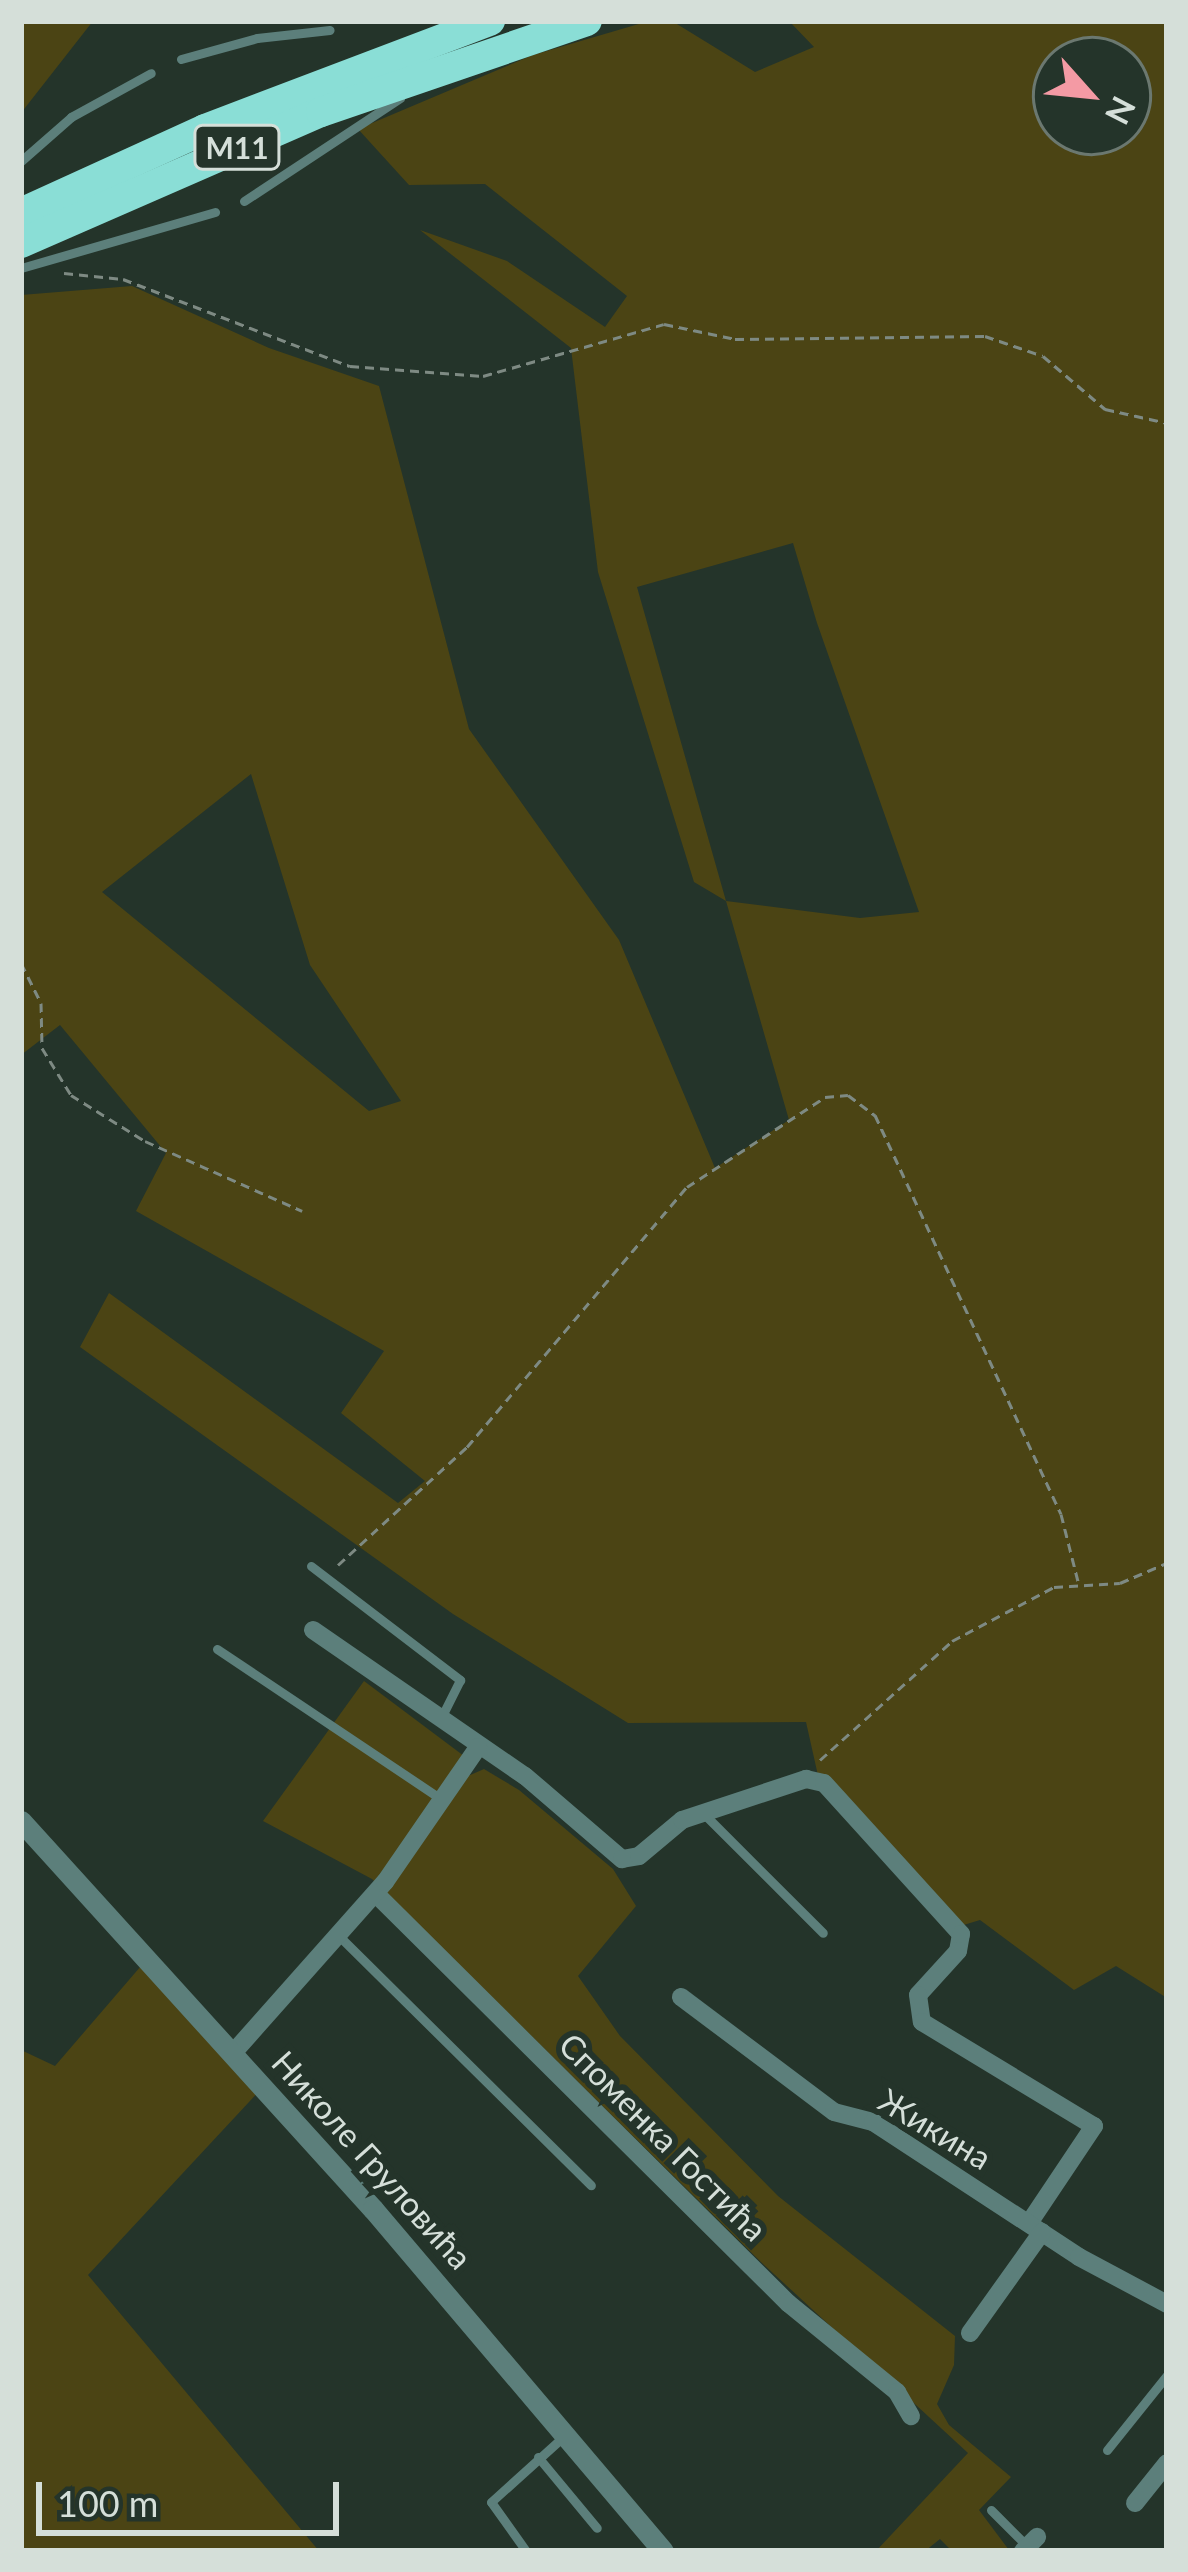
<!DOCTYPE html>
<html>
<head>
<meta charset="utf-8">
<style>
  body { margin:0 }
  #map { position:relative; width:1188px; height:2572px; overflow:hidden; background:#24342a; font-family:Lato,sans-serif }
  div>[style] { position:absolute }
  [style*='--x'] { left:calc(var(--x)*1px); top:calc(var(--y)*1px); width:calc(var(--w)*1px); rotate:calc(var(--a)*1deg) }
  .green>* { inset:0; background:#4b4414 }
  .path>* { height:3px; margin-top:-1.5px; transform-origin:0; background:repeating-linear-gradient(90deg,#7e8a83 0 9px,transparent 0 15px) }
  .service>* { height:9px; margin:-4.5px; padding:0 4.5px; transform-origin:4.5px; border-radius:4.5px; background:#5c7f7b }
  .minor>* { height:18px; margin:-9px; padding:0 9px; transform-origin:9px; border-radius:9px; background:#5c7f7b }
  .tertiary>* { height:21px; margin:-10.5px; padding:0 10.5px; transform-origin:10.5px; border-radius:10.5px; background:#5c7f7b }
  .trunk>* { height:30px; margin:-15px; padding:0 15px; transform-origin:15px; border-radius:15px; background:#8aded6 }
  span { translate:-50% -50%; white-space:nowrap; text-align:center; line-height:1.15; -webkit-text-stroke:12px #24342a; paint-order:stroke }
  .shield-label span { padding:3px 9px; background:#24342a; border:3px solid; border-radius:9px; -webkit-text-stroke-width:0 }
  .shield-label { font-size:30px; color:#d5dfd9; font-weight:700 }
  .street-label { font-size:33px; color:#d5dfd9 }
  .frame { position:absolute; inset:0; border:24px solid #d5dfd9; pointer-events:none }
  .north { position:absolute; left:1032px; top:36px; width:120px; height:120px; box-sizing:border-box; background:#24342a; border:3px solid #6b7870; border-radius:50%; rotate:117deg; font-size:33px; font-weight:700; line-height:48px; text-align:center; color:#d5dfd9 }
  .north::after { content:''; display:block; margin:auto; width:42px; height:54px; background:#f49aa4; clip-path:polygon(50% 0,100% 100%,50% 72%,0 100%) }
  .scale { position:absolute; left:36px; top:2482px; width:303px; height:54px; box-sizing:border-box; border:6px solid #d5dfd9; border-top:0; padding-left:15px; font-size:36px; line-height:42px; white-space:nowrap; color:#d5dfd9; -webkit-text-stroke:9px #24342a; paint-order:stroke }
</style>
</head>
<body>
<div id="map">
  <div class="green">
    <i style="clip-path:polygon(21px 21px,93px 21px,21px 113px)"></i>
    <i style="clip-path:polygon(evenodd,649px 21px,672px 21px,755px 72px,814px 47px,789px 21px,1167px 21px,1167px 1998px,1116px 1966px,1074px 1990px,980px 1920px,957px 1927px,819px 1780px,806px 1722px,628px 1723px,453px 1614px,80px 1347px,109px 1293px,398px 1503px,425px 1481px,341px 1413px,384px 1351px,136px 1211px,166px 1153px,60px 1025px,21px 1055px,21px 295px,132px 286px,269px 348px,379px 386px,469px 729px,619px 940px,715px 1168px,789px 1120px,726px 901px,694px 882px,598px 572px,571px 348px,420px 230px,507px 261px,605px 327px,627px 296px,485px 184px,409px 185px,358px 129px,533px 55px,649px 21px,1056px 60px,1128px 60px,1128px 132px,1056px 132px,1056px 60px,649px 21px,793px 543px,817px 623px,919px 912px,860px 918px,726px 901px,637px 587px,793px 543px,649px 21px,251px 774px,310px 965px,401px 1101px,369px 1111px,102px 892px,251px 774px)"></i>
    <i style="clip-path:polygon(364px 1681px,472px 1762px,468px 1776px,484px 1769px,519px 1790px,613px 1869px,636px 1906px,578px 1976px,620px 2036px,778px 2196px,955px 2336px,954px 2365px,937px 2404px,949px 2425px,1011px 2477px,979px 2510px,1009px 2550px,952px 2551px,940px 2539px,925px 2551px,876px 2551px,968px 2453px,761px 2262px,372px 1879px,263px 1821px)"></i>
    <i style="clip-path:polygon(147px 1959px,262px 2088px,88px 2275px,319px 2551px,21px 2551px,21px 2050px,55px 2066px)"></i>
  </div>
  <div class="path">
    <i style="--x:64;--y:273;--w:59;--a:5.8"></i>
    <i style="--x:123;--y:279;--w:243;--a:21"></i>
    <i style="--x:350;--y:366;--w:133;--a:4.3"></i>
    <i style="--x:483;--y:376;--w:188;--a:-16"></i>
    <i style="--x:664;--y:324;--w:73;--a:11.9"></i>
    <i style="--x:735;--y:339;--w:250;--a:-0.7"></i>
    <i style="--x:985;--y:336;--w:61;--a:19"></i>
    <i style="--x:1043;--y:356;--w:82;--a:40.5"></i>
    <i style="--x:1105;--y:409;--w:64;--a:12.7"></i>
    <i style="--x:21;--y:963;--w:45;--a:63.4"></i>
    <i style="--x:41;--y:1003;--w:45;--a:88.7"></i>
    <i style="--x:42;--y:1048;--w:55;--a:58.3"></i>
    <i style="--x:71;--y:1095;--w:87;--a:31.9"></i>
    <i style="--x:145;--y:1141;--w:172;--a:24"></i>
    <i style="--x:338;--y:1565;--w:175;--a:-42.5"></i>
    <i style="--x:467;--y:1447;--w:341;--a:-49.8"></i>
    <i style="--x:687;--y:1187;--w:165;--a:-33.1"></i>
    <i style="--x:825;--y:1097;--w:23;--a:-5"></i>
    <i style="--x:848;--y:1095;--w:34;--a:37"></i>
    <i style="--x:875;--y:1115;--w:440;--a:65"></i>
    <i style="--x:1061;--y:1514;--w:69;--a:75.8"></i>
    <i style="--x:820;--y:1760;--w:178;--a:-42"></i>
    <i style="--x:952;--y:1641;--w:115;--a:-27.9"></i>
    <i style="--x:1054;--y:1587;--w:66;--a:-3.5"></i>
    <i style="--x:1120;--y:1583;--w:51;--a:-23.1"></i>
  </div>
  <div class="service">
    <i style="--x:181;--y:59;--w:79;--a:-15.4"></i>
    <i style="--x:257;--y:38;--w:73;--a:-6.3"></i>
    <i style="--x:21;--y:161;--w:67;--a:-41.3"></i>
    <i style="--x:71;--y:117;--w:91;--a:-28.8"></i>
    <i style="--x:244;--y:201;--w:187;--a:-33.4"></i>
    <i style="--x:21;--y:268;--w:202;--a:-16.1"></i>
    <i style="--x:311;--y:1566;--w:188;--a:37.4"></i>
    <i style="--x:460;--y:1680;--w:45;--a:116.6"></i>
    <i style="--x:217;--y:1649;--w:270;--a:33.8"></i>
    <i style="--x:704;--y:1814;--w:168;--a:45"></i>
    <i style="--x:340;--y:1937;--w:353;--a:44.7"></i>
    <i style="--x:1107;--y:2450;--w:96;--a:-51.3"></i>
    <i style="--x:538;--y:2457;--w:92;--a:50.3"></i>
    <i style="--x:991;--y:2510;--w:52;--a:45"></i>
    <i style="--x:526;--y:2551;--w:60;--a:-125.5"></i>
    <i style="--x:491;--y:2502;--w:98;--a:-42.1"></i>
  </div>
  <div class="minor">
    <i style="--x:313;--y:1630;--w:257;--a:34.6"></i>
    <i style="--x:525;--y:1776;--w:128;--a:40.6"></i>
    <i style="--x:622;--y:1859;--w:17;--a:-10"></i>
    <i style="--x:639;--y:1856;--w:56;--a:-39.9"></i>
    <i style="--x:682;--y:1820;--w:131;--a:-18.3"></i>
    <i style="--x:806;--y:1779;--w:18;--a:13"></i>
    <i style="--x:824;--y:1783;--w:204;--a:47.8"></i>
    <i style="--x:961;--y:1934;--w:17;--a:100"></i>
    <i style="--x:958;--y:1951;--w:59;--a:132.3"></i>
    <i style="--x:918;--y:1995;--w:27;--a:82"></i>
    <i style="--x:922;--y:2022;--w:201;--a:31.2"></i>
    <i style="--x:1094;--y:2126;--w:117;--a:123.8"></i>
    <i style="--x:376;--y:1894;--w:581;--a:44.79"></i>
    <i style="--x:788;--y:2303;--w:141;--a:39.2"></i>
    <i style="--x:897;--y:2392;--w:28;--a:60"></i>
    <i style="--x:681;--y:1997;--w:191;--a:36.9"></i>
    <i style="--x:834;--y:2112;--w:40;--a:14.4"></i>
    <i style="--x:873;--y:2122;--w:246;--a:33.2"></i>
    <i style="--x:1079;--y:2257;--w:100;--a:28.1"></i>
    <i style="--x:233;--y:2053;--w:229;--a:-48.4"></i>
    <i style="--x:385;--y:1882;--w:164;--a:-55.4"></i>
    <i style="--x:970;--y:2333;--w:124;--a:-54.5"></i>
    <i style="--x:1135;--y:2503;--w:51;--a:-51.3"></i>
    <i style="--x:1023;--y:2551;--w:20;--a:-45"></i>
  </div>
  <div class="tertiary">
    <i style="--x:21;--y:1821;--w:524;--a:47.79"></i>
    <i style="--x:373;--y:2209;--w:448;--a:49.7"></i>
  </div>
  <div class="trunk">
    <i style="--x:21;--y:213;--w:202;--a:-24.5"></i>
    <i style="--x:205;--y:129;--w:305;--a:-20.8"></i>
    <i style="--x:21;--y:243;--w:327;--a:-23.6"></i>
    <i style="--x:321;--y:112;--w:281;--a:-18.9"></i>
  </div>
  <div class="shield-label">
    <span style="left:237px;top:147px">M11</span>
  </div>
  <div class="street-label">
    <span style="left:935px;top:2129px;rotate:31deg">Жикина</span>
    <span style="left:663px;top:2137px;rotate:45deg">Споменка Гостића</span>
    <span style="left:372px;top:2160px;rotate:48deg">Николе Груловића</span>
  </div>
  <div class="frame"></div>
  <div class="north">N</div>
  <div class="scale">100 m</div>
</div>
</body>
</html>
